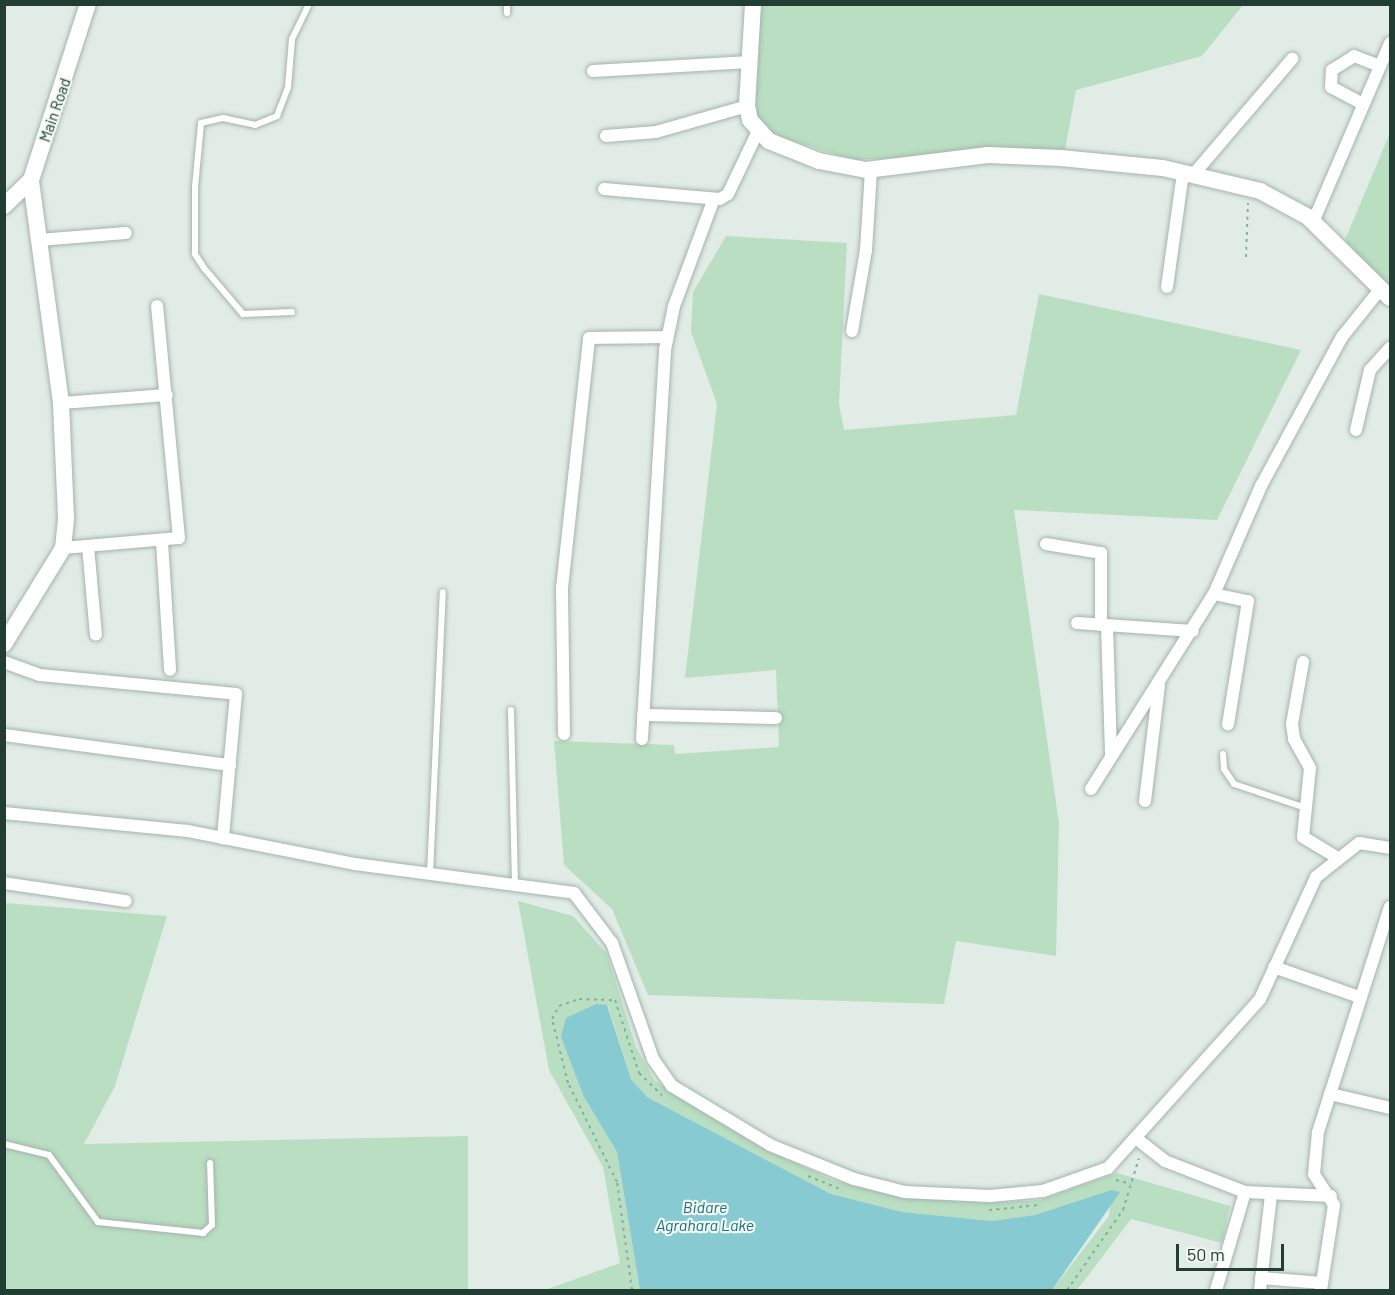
<!DOCTYPE html>
<html>
<head>
<meta charset="utf-8">
<style>
  body { margin:0 }
  #map { position:relative; width:1395px; height:1295px; overflow:hidden; background:#e1ece6; font-family:Barlow,sans-serif }
  div>[style] { position:absolute }
  [style*='--x'] { left:calc(var(--x)*1px); top:calc(var(--y)*1px); width:calc(var(--w)*1px); rotate:calc(var(--a)*1deg) }
  .green>* { inset:0; background:#b9dec1 }
  .water>* { inset:0; background:#87cad2 }
  .path>* { height:2px; margin-top:-1px; transform-origin:0; background:repeating-linear-gradient(90deg,#80b09f 0 3px,transparent 0 7.5px) }
  .roads { filter:drop-shadow(0 0 2px #a4b4ad) drop-shadow(0 0 2px #a4b4ad) }
  .lane>* { height:6px; margin:-3px; padding:0 3px; transform-origin:3px; border-radius:3px; background:#fff }
  .street>* { height:12px; margin:-6px; padding:0 6px; transform-origin:6px; border-radius:6px; background:#fff }
  .secondary>* { height:16px; margin:-8px; padding:0 8px; transform-origin:8px; border-radius:8px; background:#fff }
  span { translate:-50% -50%; white-space:nowrap; text-align:center; line-height:1.15; -webkit-text-stroke:4.5px #f1f8f4; paint-order:stroke }
  .street-label { font-size:15px; color:#213d34 }
  .water-label { font-size:16px; color:#196e7a; font-style:italic }
  .frame { position:absolute; inset:0; border:6px solid #213d34; pointer-events:none }
  .scale { position:absolute; left:1176px; top:1244px; width:108px; height:27px; box-sizing:border-box; border:3px solid #213d34; border-top:0; padding-left:8px; font-size:18px; line-height:21px; white-space:nowrap; color:#213d34; -webkit-text-stroke:4px #f1f8f4; paint-order:stroke }
</style>
</head>
<body>
<div id="map">
  <div class="green">
    <i style="clip-path:polygon(759px 5px,1243px 5px,1202px 56px,1076px 90px,1065px 150px,854px 160px,774px 135px,756px 118px)"></i>
    <i style="clip-path:polygon(1390px 133px,1390px 293px,1345px 240px)"></i>
    <i style="clip-path:polygon(726px 236px,847px 243px,839px 404px,844px 430px,1016px 415px,1039px 294px,1301px 350px,1217px 520px,1014px 510px,1059px 823px,1056px 956px,956px 941px,944px 1004px,648px 995px,612px 909px,564px 865px,554px 741px,674px 745px,675px 754px,779px 747px,776px 670px,685px 678px,717px 404px,691px 332px,693px 292px)"></i>
    <i style="clip-path:polygon(518px 901px,573px 916px,607px 954px,636px 1047px,655px 1081px,774px 1153px,832px 1180px,904px 1198px,990px 1203px,1040px 1200px,1117px 1173px,1230px 1206px,1222px 1243px,1131px 1219px,1077px 1290px,1052px 1290px,1109px 1216px,1111px 1190px,1035px 1215px,992px 1221px,902px 1212px,831px 1194px,647px 1097px,631px 1079px,608px 1005px,584px 1097px,617px 1152px,640px 1290px,545px 1290px,620px 1263px,603px 1167px,549px 1070px)"></i>
    <i style="clip-path:polygon(4px 903px,167px 916px,115px 1086px,84px 1144px,468px 1136px,468px 1290px,5px 1290px)"></i>
  </div>
  <div class="water">
    <i style="clip-path:polygon(596px 1004px,607px 1005px,631px 1079px,647px 1097px,831px 1194px,902px 1212px,992px 1221px,1035px 1215px,1111px 1190px,1120px 1192px,1052px 1290px,640px 1290px,617px 1152px,584px 1097px,561px 1037px,566px 1018px)"></i>
  </div>
  <div class="path">
    <i style="--x:1246;--y:257;--w:54;--a:-87.9"></i>
    <i style="--x:808;--y:1176;--w:37;--a:22"></i>
    <i style="--x:1116;--y:1180;--w:16;--a:15"></i>
    <i style="--x:989;--y:1210;--w:51;--a:-5.6"></i>
    <i style="--x:632;--y:1290;--w:109;--a:-97.9"></i>
    <i style="--x:617;--y:1182;--w:110;--a:-116.3"></i>
    <i style="--x:568;--y:1083;--w:66;--a:-104"></i>
    <i style="--x:552;--y:1019;--w:15;--a:-62"></i>
    <i style="--x:559;--y:1006;--w:21;--a:-19"></i>
    <i style="--x:579;--y:999;--w:36;--a:2"></i>
    <i style="--x:615;--y:1000;--w:77;--a:71.8"></i>
    <i style="--x:639;--y:1073;--w:32;--a:44"></i>
    <i style="--x:1067;--y:1290;--w:98;--a:-55"></i>
    <i style="--x:1123;--y:1210;--w:54;--a:-72.9"></i>
  </div>
  <div class="roads">
    <div class="lane">
      <i style="--x:507;--y:4;--w:9;--a:90"></i>
      <i style="--x:292;--y:312;--w:49;--a:177.7"></i>
      <i style="--x:243;--y:314;--w:60;--a:-130.3"></i>
      <i style="--x:204;--y:268;--w:17;--a:-123"></i>
      <i style="--x:195;--y:254;--w:67;--a:-90"></i>
      <i style="--x:195;--y:187;--w:64;--a:-84.6"></i>
      <i style="--x:201;--y:123;--w:23;--a:-13"></i>
      <i style="--x:223;--y:118;--w:33;--a:12"></i>
      <i style="--x:255;--y:125;--w:24;--a:-22"></i>
      <i style="--x:277;--y:116;--w:31;--a:-69"></i>
      <i style="--x:288;--y:87;--w:48;--a:-85.2"></i>
      <i style="--x:292;--y:39;--w:39;--a:-64"></i>
      <i style="--x:511;--y:710;--w:175;--a:88.7"></i>
      <i style="--x:1223;--y:754;--w:15;--a:86"></i>
      <i style="--x:1224;--y:769;--w:18;--a:56"></i>
      <i style="--x:1234;--y:784;--w:73;--a:18.4"></i>
      <i style="--x:430;--y:874;--w:282;--a:-87.4"></i>
      <i style="--x:4;--y:1144;--w:46;--a:13.7"></i>
      <i style="--x:49;--y:1155;--w:83;--a:53.8"></i>
      <i style="--x:98;--y:1222;--w:106;--a:6"></i>
      <i style="--x:203;--y:1233;--w:12;--a:-42"></i>
      <i style="--x:212;--y:1225;--w:62;--a:-91.8"></i>
    </div>
    <div class="street">
      <i style="--x:593;--y:71;--w:157;--a:-3.3"></i>
      <i style="--x:1363;--y:104;--w:36;--a:-152"></i>
      <i style="--x:1331;--y:87;--w:17;--a:-87"></i>
      <i style="--x:1332;--y:70;--w:26;--a:-32"></i>
      <i style="--x:1354;--y:56;--w:28;--a:21"></i>
      <i style="--x:606;--y:136;--w:50;--a:-4.6"></i>
      <i style="--x:656;--y:132;--w:95;--a:-15.9"></i>
      <i style="--x:1193;--y:175;--w:153;--a:-49.5"></i>
      <i style="--x:604;--y:189;--w:116;--a:4.9"></i>
      <i style="--x:720;--y:199;--w:9;--a:-32"></i>
      <i style="--x:728;--y:194;--w:70;--a:-64.5"></i>
      <i style="--x:1313;--y:222;--w:195;--a:-66.7"></i>
      <i style="--x:39;--y:240;--w:87;--a:-4.6"></i>
      <i style="--x:1167;--y:287;--w:115;--a:-82"></i>
      <i style="--x:852;--y:331;--w:82;--a:-80.2"></i>
      <i style="--x:866;--y:250;--w:80;--a:-86.4"></i>
      <i style="--x:61;--y:403;--w:106;--a:-4.3"></i>
      <i style="--x:1356;--y:430;--w:62;--a:-76.9"></i>
      <i style="--x:1370;--y:370;--w:30;--a:-48"></i>
      <i style="--x:162;--y:542;--w:128;--a:86.4"></i>
      <i style="--x:1046;--y:544;--w:56;--a:9.3"></i>
      <i style="--x:1101;--y:553;--w:72;--a:90"></i>
      <i style="--x:88;--y:546;--w:89;--a:84.9"></i>
      <i style="--x:63;--y:548;--w:116;--a:-4.9"></i>
      <i style="--x:179;--y:538;--w:233;--a:-95.4"></i>
      <i style="--x:1214;--y:594;--w:35;--a:12"></i>
      <i style="--x:1248;--y:601;--w:125;--a:99.2"></i>
      <i style="--x:1077;--y:623;--w:116;--a:3.9"></i>
      <i style="--x:1107;--y:626;--w:130;--a:88.2"></i>
      <i style="--x:4;--y:662;--w:38;--a:20"></i>
      <i style="--x:40;--y:675;--w:197;--a:5.5"></i>
      <i style="--x:236;--y:694;--w:145;--a:95.2"></i>
      <i style="--x:1303;--y:662;--w:63;--a:100.1"></i>
      <i style="--x:1292;--y:724;--w:15;--a:82"></i>
      <i style="--x:1294;--y:739;--w:33;--a:61"></i>
      <i style="--x:1310;--y:768;--w:69;--a:95.8"></i>
      <i style="--x:1303;--y:837;--w:39;--a:31"></i>
      <i style="--x:643;--y:715;--w:133;--a:1.3"></i>
      <i style="--x:564;--y:734;--w:146;--a:-90.8"></i>
      <i style="--x:562;--y:588;--w:251;--a:-83.8"></i>
      <i style="--x:589;--y:338;--w:78;--a:-0.7"></i>
      <i style="--x:4;--y:735;--w:228;--a:7.6"></i>
      <i style="--x:642;--y:739;--w:390;--a:-86.6"></i>
      <i style="--x:665;--y:350;--w:45;--a:-78.4"></i>
      <i style="--x:674;--y:306;--w:112;--a:-69.6"></i>
      <i style="--x:1091;--y:789;--w:231;--a:-57.8"></i>
      <i style="--x:1214;--y:594;--w:118;--a:-66.5"></i>
      <i style="--x:1261;--y:486;--w:170;--a:-61.5"></i>
      <i style="--x:1342;--y:337;--w:64;--a:-51.3"></i>
      <i style="--x:1145;--y:801;--w:116;--a:-83.1"></i>
      <i style="--x:4;--y:813;--w:185;--a:5.6"></i>
      <i style="--x:188;--y:831;--w:170;--a:11.2"></i>
      <i style="--x:355;--y:864;--w:221;--a:7.5"></i>
      <i style="--x:574;--y:893;--w:63;--a:52.8"></i>
      <i style="--x:612;--y:943;--w:123;--a:70.5"></i>
      <i style="--x:653;--y:1059;--w:33;--a:55"></i>
      <i style="--x:672;--y:1086;--w:114;--a:31"></i>
      <i style="--x:770;--y:1145;--w:91;--a:22"></i>
      <i style="--x:854;--y:1179;--w:53;--a:14.3"></i>
      <i style="--x:905;--y:1192;--w:85;--a:2.7"></i>
      <i style="--x:990;--y:1196;--w:53;--a:-5.4"></i>
      <i style="--x:1043;--y:1191;--w:69;--a:-19.5"></i>
      <i style="--x:1108;--y:1168;--w:227;--a:-48"></i>
      <i style="--x:1260;--y:999;--w:134;--a:-65.3"></i>
      <i style="--x:1316;--y:877;--w:55;--a:-38.3"></i>
      <i style="--x:1359;--y:843;--w:31;--a:9"></i>
      <i style="--x:4;--y:883;--w:123;--a:8.4"></i>
      <i style="--x:1274;--y:967;--w:90;--a:19.4"></i>
      <i style="--x:1330;--y:1094;--w:62;--a:13.1"></i>
      <i style="--x:1137;--y:1139;--w:36;--a:38"></i>
      <i style="--x:1165;--y:1161;--w:86;--a:21.2"></i>
      <i style="--x:1245;--y:1192;--w:86;--a:2.7"></i>
      <i style="--x:1261;--y:1278;--w:61;--a:4.7"></i>
      <i style="--x:1216;--y:1290;--w:102;--a:-73.5"></i>
      <i style="--x:1260;--y:1290;--w:96;--a:-83.4"></i>
      <i style="--x:1321;--y:1290;--w:86;--a:-81.3"></i>
      <i style="--x:1334;--y:1205;--w:37;--a:-123"></i>
      <i style="--x:1314;--y:1174;--w:42;--a:-84.6"></i>
      <i style="--x:1318;--y:1132;--w:236;--a:-72.3"></i>
    </div>
    <div class="secondary">
      <i style="--x:753;--y:4;--w:102;--a:93.4"></i>
      <i style="--x:747;--y:106;--w:14;--a:78"></i>
      <i style="--x:750;--y:120;--w:28;--a:48"></i>
      <i style="--x:769;--y:141;--w:54;--a:21.8"></i>
      <i style="--x:819;--y:161;--w:48;--a:10.8"></i>
      <i style="--x:866;--y:170;--w:123;--a:-7"></i>
      <i style="--x:988;--y:155;--w:73;--a:2.4"></i>
      <i style="--x:1061;--y:158;--w:102;--a:5.6"></i>
      <i style="--x:1163;--y:168;--w:100;--a:13.3"></i>
      <i style="--x:1260;--y:191;--w:55;--a:28.4"></i>
      <i style="--x:1308;--y:217;--w:115;--a:44.6"></i>
      <i style="--x:4;--y:206;--w:37;--a:-44"></i>
      <i style="--x:31;--y:180;--w:185;--a:-72.1"></i>
      <i style="--x:4;--y:644;--w:113;--a:-58.4"></i>
      <i style="--x:63;--y:548;--w:30;--a:-84"></i>
      <i style="--x:66;--y:518;--w:115;--a:-92.5"></i>
      <i style="--x:61;--y:403;--w:225;--a:-97.7"></i>
    </div>
  </div>
  <div class="street-label">
    <span style="left:55px;top:110px;rotate:-71deg">Main Road</span>
  </div>
  <div class="water-label">
    <span style="left:705px;top:1216px">Bidare<br>Agrahara Lake</span>
  </div>
  <div class="frame"></div>
  <div class="scale">50 m</div>
</div>
</body>
</html>
